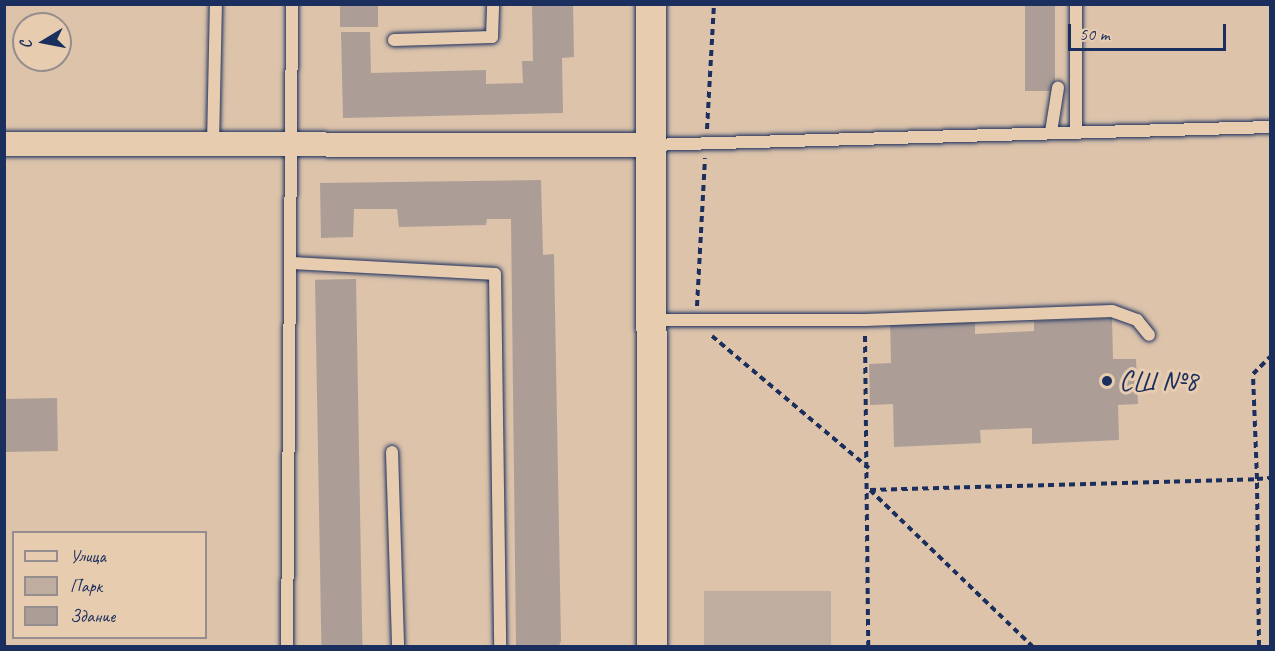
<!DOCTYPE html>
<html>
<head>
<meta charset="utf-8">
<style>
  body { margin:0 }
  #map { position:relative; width:1275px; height:651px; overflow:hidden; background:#dcc3aa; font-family:Caveat,sans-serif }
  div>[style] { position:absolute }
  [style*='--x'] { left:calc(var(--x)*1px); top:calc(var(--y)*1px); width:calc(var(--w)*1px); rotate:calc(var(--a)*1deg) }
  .green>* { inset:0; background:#bfad9f; transform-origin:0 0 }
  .building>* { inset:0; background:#ac9e97; transform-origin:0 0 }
  .path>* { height:4px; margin-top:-2px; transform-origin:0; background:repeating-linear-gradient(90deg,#1b2f5e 0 6px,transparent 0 10.5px) }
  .roads { filter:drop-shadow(0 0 2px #1b2f5e) drop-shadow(0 0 2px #1b2f5e) }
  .service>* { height:12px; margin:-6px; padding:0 6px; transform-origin:6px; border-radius:6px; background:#e8ccaf }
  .minor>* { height:24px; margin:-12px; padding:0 12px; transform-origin:12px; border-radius:12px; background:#e8ccaf }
  .tertiary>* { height:30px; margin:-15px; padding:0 15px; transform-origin:15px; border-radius:15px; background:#e8ccaf }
  .dots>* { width:16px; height:16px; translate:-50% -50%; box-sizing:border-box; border:3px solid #e8ccaf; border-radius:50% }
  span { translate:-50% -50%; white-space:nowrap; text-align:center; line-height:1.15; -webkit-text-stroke:6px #e8ccaf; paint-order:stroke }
  .poi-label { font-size:28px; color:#1b2f5e }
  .left { translate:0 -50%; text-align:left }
  .frame { position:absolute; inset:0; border:6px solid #1b2f5e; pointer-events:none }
  .legend { position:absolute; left:12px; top:531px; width:195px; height:108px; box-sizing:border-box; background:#e8ccaf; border:2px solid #968d8f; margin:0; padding:8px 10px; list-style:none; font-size:18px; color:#1b2f5e }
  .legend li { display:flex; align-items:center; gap:12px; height:30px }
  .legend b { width:30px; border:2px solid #968d8f }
  .north { position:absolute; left:12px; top:12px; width:60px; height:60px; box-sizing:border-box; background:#e8ccaf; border:2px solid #968d8f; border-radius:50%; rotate:260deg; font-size:16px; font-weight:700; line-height:24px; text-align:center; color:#1b2f5e }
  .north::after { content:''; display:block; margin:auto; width:21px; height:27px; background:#1b2f5e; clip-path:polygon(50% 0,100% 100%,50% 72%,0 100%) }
  .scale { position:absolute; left:1068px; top:24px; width:158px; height:27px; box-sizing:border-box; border:3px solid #1b2f5e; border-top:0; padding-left:8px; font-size:18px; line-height:21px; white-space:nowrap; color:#1b2f5e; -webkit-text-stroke:4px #e8ccaf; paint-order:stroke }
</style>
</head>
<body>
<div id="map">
  <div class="green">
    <i style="left:704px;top:591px;width:127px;height:55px"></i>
  </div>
  <div class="building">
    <i style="left:340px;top:4px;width:38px;height:23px"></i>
    <i style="clip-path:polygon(532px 4px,573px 4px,574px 57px,562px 58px,563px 113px,343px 118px,341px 32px,370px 32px,371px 73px,486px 70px,486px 84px,523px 83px,522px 61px,533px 61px)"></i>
    <i style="left:1025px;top:4px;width:30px;height:87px"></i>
    <i style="clip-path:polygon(541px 180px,543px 255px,554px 254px,561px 641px,559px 646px,516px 646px,511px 219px,487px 219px,486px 225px,399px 227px,397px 209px,354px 209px,353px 237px,321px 238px,320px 183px)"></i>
    <i style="left:356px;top:279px;width:367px;height:41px;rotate:89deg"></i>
    <i style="clip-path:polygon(975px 318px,975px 334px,1034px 331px,1034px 321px,1112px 318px,1113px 359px,1136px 359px,1138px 404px,1118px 405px,1119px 440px,1032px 444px,1032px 428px,980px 430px,981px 443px,894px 447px,893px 404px,870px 405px,869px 364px,891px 363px,890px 321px)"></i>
    <i style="left:57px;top:398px;width:53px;height:53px;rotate:89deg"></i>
  </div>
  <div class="path">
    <i style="--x:707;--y:129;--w:125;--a:-86.8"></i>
    <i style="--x:697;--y:306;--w:148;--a:-86.9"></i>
    <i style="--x:712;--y:336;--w:205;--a:40.1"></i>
    <i style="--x:865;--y:336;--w:310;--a:89.4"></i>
    <i style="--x:870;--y:490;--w:387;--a:-1.6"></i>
    <i style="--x:1257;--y:479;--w:105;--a:-92.2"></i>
    <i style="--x:1253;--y:374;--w:24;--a:-45"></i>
    <i style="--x:870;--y:490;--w:225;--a:43.9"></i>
    <i style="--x:1259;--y:646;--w:167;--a:-90.7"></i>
    <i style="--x:1257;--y:479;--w:13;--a:-4"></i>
  </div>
  <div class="roads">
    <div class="service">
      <i style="--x:1076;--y:4;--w:128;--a:90"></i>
      <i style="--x:394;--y:40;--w:98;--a:-1.8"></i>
      <i style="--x:492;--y:37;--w:33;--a:-88"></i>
      <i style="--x:1051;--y:132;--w:45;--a:-81"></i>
      <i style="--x:213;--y:144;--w:140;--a:-88.8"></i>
      <i style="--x:650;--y:145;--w:620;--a:-1.66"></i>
      <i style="--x:293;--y:263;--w:202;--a:3.1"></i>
      <i style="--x:495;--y:274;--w:372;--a:89.2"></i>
      <i style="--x:652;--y:320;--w:213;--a:0"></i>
      <i style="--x:865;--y:320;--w:247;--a:-2.1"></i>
      <i style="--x:1112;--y:311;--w:27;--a:20"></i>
      <i style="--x:1137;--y:320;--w:19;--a:51"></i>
      <i style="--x:392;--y:452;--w:194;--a:88.2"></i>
      <i style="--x:287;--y:646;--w:642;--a:-89.55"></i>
    </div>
    <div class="minor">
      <i style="--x:4;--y:144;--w:645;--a:0.09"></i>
    </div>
    <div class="tertiary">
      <i style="--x:651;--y:4;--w:642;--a:89.91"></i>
    </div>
  </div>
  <div class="dots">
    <i style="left:1107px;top:381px;background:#1b2f5e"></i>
  </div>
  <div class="poi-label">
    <span class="left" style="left:1119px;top:381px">СШ №8</span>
  </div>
  <div class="frame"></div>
  <ul class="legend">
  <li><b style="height:8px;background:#e8ccaf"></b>Улица</li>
  <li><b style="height:16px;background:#bfad9f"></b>Парк</li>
  <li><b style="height:16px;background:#ac9e97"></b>Здание</li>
  </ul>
  <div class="north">С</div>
  <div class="scale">50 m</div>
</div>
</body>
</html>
